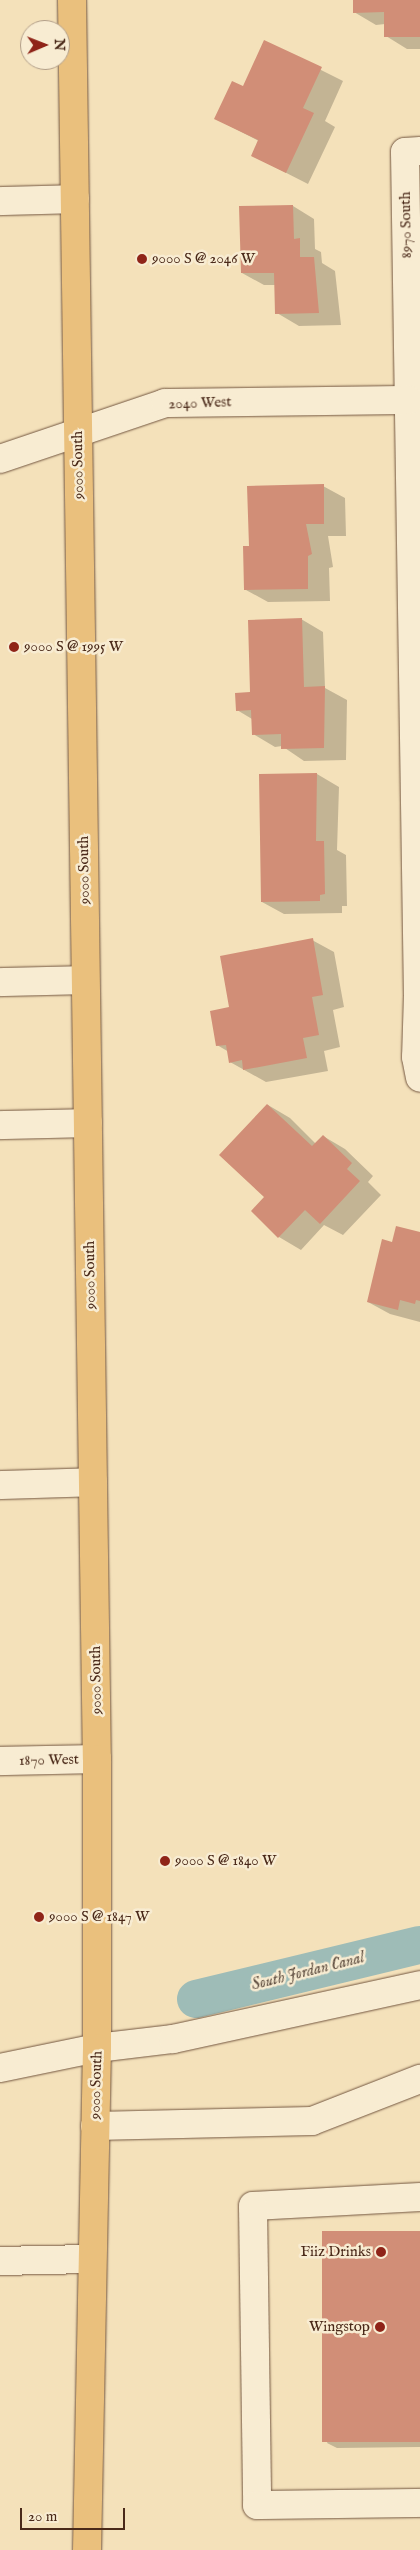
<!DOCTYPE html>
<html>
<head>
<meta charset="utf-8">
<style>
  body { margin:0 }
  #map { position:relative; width:420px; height:2550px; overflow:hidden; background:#f4e1ba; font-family:"IM FELL English",serif }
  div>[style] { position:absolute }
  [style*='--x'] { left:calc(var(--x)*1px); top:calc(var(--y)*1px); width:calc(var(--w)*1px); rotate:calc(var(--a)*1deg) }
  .shadow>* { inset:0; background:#0003 }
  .canal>* { height:38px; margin:-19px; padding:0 19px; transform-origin:19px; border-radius:19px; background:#9ebcb7 }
  .building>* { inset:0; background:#d18e77; transform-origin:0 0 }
  .roads { filter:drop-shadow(0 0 1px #745741) drop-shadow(0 0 1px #745741) }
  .minor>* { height:28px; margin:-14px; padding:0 14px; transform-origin:14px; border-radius:14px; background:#f8ecd2 }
  .major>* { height:28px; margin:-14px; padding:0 14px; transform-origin:14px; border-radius:14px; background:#eac07d }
  .dots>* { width:14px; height:14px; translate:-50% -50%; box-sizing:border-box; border:2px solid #f8ecd2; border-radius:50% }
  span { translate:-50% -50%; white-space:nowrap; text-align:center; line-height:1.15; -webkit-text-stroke:5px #f8ecd2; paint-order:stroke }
  .street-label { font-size:15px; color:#4a2919 }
  .poi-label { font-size:15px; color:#4a2919 }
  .left { translate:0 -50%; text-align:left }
  .right { translate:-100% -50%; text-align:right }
  .water-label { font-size:16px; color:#5f4e40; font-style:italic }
  .north { position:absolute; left:20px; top:20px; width:50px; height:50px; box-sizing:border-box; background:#f8ecd2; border:1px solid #b29e88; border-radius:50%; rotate:89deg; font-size:14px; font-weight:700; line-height:20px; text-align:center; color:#4a2919 }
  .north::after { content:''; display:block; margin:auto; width:18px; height:22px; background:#8f2418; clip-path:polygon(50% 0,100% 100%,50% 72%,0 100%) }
  .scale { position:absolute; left:20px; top:2508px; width:105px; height:22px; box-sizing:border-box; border:2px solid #4a2919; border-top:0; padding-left:6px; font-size:15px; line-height:18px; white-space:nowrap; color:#4a2919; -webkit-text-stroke:4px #f8ecd2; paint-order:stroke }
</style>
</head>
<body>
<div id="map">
  <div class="shadow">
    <i style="clip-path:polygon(354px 0,420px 0,420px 49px,407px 49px,386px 36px,385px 24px,376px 25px,354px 12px)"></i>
    <i style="clip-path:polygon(265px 42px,343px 81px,325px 121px,335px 127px,308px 184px,253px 156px,259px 141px,216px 119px,243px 88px)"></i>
    <i style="clip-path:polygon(293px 206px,314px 219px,315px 249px,321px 252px,322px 263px,335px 271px,341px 325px,299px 326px,277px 313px,276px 285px,264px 285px,242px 273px)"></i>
    <i style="clip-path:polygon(323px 486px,345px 498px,346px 536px,328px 536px,333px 567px,329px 568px,330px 601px,268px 602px,246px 590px,250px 547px)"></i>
    <i style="clip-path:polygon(301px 619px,323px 632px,325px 688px,347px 700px,346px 760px,304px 761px,282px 746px,275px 747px,253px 734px,252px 719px,237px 710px)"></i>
    <i style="clip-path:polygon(317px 774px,339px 787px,337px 850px,346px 855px,347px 906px,342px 906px,342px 913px,284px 914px,262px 902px,261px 775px)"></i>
    <i style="clip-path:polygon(312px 940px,334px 952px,344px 1007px,333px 1010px,340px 1047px,324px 1051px,328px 1071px,266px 1082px,230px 1062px,229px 1052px,217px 1045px,231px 1008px)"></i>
    <i style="clip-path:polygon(268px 1105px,290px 1118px,316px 1144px,323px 1136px,345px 1149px,373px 1176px,368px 1182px,381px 1195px,343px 1235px,324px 1225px,301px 1250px,279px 1237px,252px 1211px,266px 1197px)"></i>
    <i style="clip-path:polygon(420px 1233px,420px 1322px,390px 1314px,368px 1302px,393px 1243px)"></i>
    <i style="clip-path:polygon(420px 2232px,420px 2447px,337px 2448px,327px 2443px)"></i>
  </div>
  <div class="canal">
    <i style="--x:196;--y:1999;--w:230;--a:-13.6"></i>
  </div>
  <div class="building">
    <i style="clip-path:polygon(353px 0,420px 0,420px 37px,384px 37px,384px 12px,353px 13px)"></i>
    <i style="clip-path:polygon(264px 40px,322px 67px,303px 108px,314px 113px,286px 173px,251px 156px,258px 140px,214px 119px,232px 81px,243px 86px)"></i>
    <i style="clip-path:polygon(293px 205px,294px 239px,300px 238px,300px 257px,314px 257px,319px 313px,275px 314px,274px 273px,241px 273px,239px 206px)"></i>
    <i style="clip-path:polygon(324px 484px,324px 524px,306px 524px,312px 554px,308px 556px,308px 589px,244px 590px,243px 546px,249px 546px,247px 486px)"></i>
    <i style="clip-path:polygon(302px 618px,304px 687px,325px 686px,324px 748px,281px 749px,281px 734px,252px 735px,251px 710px,236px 711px,235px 693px,250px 692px,248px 620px)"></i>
    <i style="clip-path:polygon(317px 773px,316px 841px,324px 841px,325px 894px,320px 895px,320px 901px,261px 902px,259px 774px)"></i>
    <i style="clip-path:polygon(313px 938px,323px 995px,312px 997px,319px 1035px,303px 1038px,307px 1058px,243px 1070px,242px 1060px,229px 1063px,226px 1045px,216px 1046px,210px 1011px,229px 1007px,220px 956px)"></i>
    <i style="clip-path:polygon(267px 1104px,312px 1146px,323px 1135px,352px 1163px,347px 1169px,360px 1181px,320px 1224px,305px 1210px,278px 1238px,251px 1211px,264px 1197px,219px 1155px)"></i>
    <i style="clip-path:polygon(396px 1226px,420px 1232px,420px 1301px,416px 1300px,415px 1304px,400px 1300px,398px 1310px,367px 1302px,382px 1239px,392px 1242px)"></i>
    <i style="left:420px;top:2231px;width:211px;height:98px;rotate:90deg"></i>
  </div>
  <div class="roads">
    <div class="minor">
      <i style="--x:420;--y:151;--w:15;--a:176"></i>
      <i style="--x:405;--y:152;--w:843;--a:89.12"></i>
      <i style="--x:418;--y:995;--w:62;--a:91.8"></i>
      <i style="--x:416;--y:1057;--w:21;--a:79"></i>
      <i style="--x:0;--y:201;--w:75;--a:-1.5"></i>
      <i style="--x:0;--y:459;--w:174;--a:-18.7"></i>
      <i style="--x:165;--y:403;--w:244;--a:-0.7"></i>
      <i style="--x:0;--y:982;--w:85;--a:-1.3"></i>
      <i style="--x:0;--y:1125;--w:88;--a:-1.3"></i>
      <i style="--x:0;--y:1485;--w:93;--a:-1.8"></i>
      <i style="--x:0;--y:1761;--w:97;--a:-1.2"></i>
      <i style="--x:0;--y:2068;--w:99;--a:-11.7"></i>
      <i style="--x:97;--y:2048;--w:77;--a:-6.8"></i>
      <i style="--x:173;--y:2039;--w:253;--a:-12.3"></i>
      <i style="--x:95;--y:2126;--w:217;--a:-1.3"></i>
      <i style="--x:312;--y:2121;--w:116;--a:-21.3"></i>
      <i style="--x:420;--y:2197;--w:167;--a:176.9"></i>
      <i style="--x:253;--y:2206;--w:299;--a:89.2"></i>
      <i style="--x:257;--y:2505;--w:163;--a:-0.7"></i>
      <i style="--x:0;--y:2261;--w:91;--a:-1.3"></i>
    </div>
    <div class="major">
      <i style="--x:72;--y:0;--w:1759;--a:89.19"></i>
      <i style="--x:97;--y:1759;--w:289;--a:90"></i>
      <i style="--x:97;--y:2048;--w:502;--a:91.14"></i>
    </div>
  </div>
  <div class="dots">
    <i style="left:142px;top:259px;background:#8f2418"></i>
    <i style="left:14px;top:647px;background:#8f2418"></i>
    <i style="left:165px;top:1861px;background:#8f2418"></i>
    <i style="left:39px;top:1917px;background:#8f2418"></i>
    <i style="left:381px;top:2252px;background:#8f2418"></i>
    <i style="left:380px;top:2327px;background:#8f2418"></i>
  </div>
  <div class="street-label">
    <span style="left:406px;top:225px;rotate:-91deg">8970 South</span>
    <span style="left:200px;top:403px;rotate:-2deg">2040 West</span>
    <span style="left:78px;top:465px;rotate:-91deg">9000 South</span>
    <span style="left:84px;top:870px;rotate:-91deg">9000 South</span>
    <span style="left:90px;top:1275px;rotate:-91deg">9000 South</span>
    <span style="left:96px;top:1680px;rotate:-91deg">9000 South</span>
    <span style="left:49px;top:1760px;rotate:-1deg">1870 West</span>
    <span style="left:96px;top:2085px;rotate:-88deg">9000 South</span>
  </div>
  <div class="poi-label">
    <span class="left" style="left:152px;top:259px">9000 S @ 2046 W</span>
    <span class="left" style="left:24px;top:647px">9000 S @ 1995 W</span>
    <span class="left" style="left:175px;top:1861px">9000 S @ 1840 W</span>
    <span class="left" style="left:49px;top:1917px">9000 S @ 1847 W</span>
    <span class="right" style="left:371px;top:2252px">Fiiz Drinks</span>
    <span class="right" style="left:370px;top:2327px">Wingstop</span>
  </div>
  <div class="water-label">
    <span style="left:308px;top:1972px;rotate:-14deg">South Jordan Canal</span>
  </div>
  <div class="north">N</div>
  <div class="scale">20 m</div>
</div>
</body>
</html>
